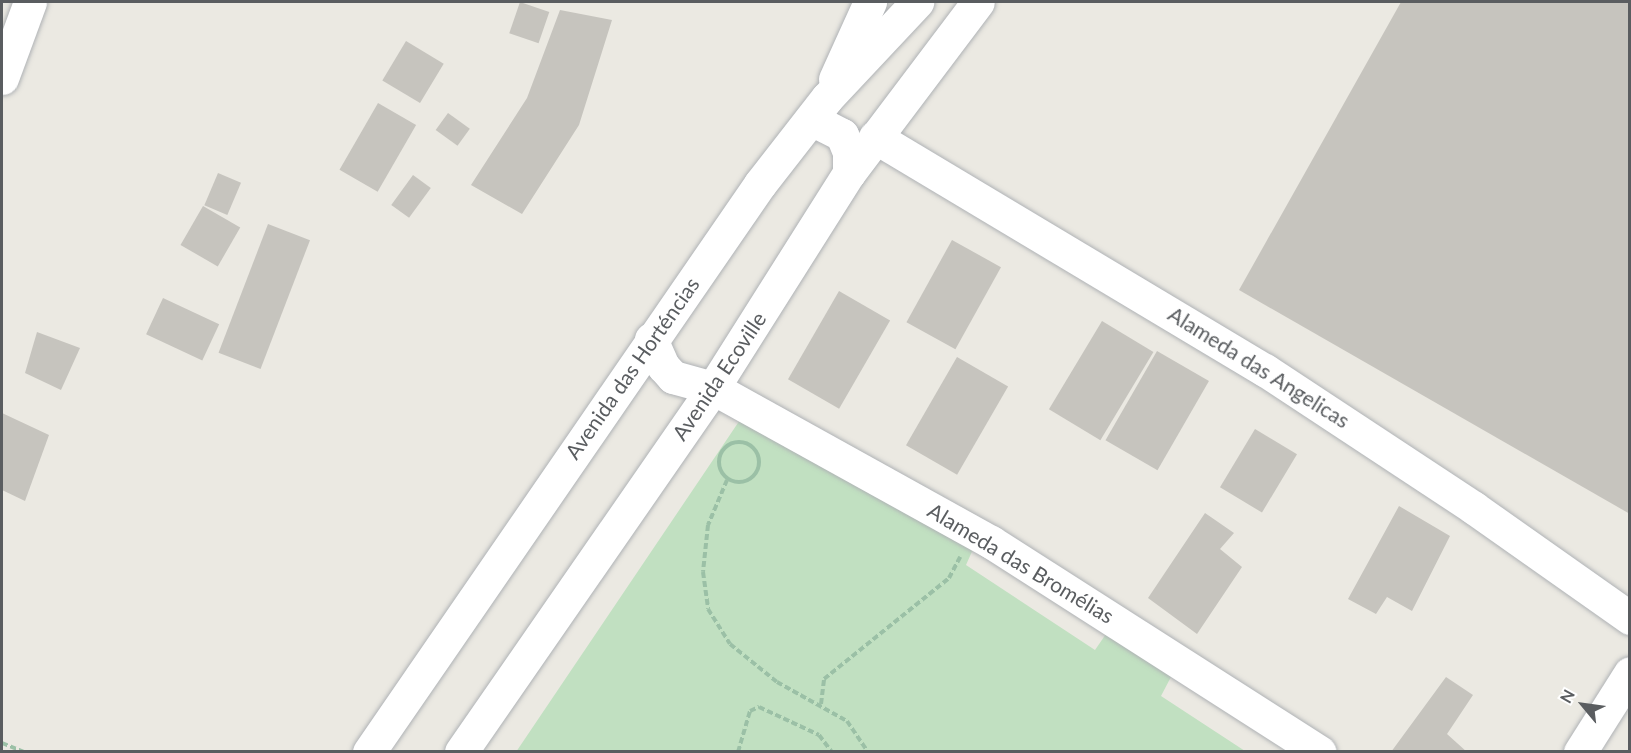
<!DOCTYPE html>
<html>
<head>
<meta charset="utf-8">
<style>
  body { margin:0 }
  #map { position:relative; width:1631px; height:753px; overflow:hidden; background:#ebe9e2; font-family:Lato,sans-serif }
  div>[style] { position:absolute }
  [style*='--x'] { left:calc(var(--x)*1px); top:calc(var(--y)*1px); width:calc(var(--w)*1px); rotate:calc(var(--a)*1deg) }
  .green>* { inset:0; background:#c1e0c1 }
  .building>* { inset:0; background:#c6c4be; transform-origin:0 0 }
  .path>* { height:4px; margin-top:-2px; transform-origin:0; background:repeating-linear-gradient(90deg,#9bc0a6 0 6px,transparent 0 9px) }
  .path>.ring { margin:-2px; padding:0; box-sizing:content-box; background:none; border:4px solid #9bc0a6; border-radius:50% }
  .roads { filter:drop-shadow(0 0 2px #afb2b5) drop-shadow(0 0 2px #afb2b5) }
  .minor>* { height:33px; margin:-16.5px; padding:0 16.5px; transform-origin:16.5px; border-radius:16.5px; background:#fff }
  span { translate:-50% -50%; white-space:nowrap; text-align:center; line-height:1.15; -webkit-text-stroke:4.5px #fff; paint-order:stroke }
  .street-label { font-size:21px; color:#5a5d60 }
  .frame { position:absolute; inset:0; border:3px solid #5a5d60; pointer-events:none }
  .north { position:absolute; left:1553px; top:675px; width:60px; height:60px; -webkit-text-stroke:4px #fff; paint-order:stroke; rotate:299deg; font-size:16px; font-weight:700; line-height:24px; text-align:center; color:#5a5d60 }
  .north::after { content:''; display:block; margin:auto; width:21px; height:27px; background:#5a5d60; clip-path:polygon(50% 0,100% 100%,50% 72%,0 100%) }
</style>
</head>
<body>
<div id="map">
  <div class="green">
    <i style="clip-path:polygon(744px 414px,974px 547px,966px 565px,1095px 650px,1106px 634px,1172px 675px,1161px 696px,1245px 751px,516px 752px)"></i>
  </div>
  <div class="building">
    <i style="left:520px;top:2px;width:31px;height:33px;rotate:19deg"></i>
    <i style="clip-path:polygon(1401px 2px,1630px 2px,1630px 514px,1239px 290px)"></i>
    <i style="clip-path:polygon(560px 10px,612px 20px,579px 125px,522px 214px,471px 185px,527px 98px)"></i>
    <i style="left:406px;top:41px;width:44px;height:46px;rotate:31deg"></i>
    <i style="left:378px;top:103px;width:44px;height:77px;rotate:30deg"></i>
    <i style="left:448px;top:113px;width:27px;height:21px;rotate:36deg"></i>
    <i style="left:218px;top:173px;width:25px;height:35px;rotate:23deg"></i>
    <i style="left:413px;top:175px;width:22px;height:37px;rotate:36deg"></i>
    <i style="left:203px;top:206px;width:43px;height:45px;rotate:30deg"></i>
    <i style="left:268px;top:224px;width:45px;height:138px;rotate:21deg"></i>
    <i style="left:952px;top:240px;width:56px;height:94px;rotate:29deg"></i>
    <i style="left:839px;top:291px;width:59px;height:102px;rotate:30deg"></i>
    <i style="left:163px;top:298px;width:62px;height:40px;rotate:25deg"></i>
    <i style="left:1102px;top:321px;width:60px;height:103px;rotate:31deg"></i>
    <i style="clip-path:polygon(37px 332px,80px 348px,61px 390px,25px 373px)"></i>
    <i style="left:1157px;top:351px;width:60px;height:103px;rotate:30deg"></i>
    <i style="left:957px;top:357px;width:59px;height:102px;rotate:30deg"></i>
    <i style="clip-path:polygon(2px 413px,49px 435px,25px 501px,2px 490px)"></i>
    <i style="left:1255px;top:429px;width:49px;height:68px;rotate:31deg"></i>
    <i style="clip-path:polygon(1399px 506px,1450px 536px,1412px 611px,1387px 597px,1376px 614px,1348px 599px)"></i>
    <i style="clip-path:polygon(1205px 513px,1234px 533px,1220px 549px,1242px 567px,1197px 634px,1148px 598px)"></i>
    <i style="clip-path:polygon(1446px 677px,1473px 695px,1447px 734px,1467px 752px,1391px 752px)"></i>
  </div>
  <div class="path">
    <i class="ring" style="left:719px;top:442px;width:36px;height:36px"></i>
    <i style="--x:727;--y:480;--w:49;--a:112.9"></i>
    <i style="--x:708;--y:525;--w:47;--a:96.1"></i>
    <i style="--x:703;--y:572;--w:37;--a:82"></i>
    <i style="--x:708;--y:609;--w:41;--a:57.8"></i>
    <i style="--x:730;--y:644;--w:60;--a:39"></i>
    <i style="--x:777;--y:682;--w:80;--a:29.1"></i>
    <i style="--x:847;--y:721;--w:37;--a:56"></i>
    <i style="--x:821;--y:704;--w:25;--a:-83"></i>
    <i style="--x:824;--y:679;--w:161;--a:-38.9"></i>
    <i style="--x:949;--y:578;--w:24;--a:-62"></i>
    <i style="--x:2;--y:743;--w:24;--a:22"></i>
    <i style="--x:738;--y:752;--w:43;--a:-73.7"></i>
    <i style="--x:750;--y:711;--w:10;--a:-24"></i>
    <i style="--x:759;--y:707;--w:66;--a:25"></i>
    <i style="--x:819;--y:735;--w:21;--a:53"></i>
  </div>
  <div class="roads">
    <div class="minor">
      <i style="--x:2;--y:78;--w:81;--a:-69.8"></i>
      <i style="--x:835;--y:79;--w:85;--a:-65.6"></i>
      <i style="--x:811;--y:119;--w:35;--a:27"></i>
      <i style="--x:842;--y:135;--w:18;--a:68"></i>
      <i style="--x:849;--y:152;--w:21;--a:90"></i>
      <i style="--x:875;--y:137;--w:454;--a:30.9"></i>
      <i style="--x:1265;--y:370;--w:250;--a:33.4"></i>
      <i style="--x:1474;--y:508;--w:191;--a:35.2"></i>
      <i style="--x:651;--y:339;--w:30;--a:66"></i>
      <i style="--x:663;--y:366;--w:15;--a:48"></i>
      <i style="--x:673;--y:377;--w:41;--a:15.4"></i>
      <i style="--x:713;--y:388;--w:318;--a:29"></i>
      <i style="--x:991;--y:542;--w:390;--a:32.6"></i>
      <i style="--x:369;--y:752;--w:690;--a:-55.46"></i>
      <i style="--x:760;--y:184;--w:109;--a:-52.1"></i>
      <i style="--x:827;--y:98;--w:132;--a:-46.8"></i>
      <i style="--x:461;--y:752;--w:443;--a:-55.3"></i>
      <i style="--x:713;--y:388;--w:254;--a:-57.7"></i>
      <i style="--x:849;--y:173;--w:214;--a:-53"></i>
      <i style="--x:1580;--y:752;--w:93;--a:-57.7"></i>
    </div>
  </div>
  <div class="street-label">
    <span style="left:1259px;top:367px;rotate:32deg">Alameda das Angelicas</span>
    <span style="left:632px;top:368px;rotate:-55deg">Avenida das Horténcias</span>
    <span style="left:719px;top:376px;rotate:-56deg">Avenida Ecoville</span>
    <span style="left:1021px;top:563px;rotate:31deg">Alameda das Bromélias</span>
  </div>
  <div class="frame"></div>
  <div class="north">N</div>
</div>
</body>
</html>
